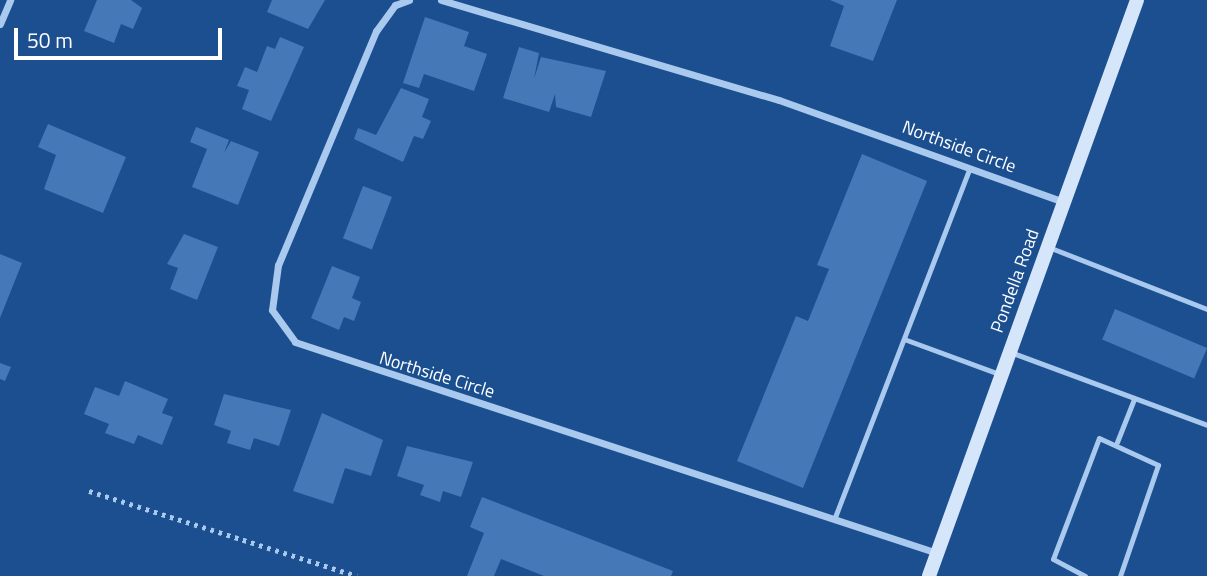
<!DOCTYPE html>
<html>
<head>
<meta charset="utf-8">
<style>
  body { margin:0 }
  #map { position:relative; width:1207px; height:576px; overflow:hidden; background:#1b4f8f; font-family:"Titillium Web",sans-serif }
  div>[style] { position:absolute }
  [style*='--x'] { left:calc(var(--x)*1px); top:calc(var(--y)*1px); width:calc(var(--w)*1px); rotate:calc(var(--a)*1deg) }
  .building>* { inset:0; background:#4478b7; transform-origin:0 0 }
  .path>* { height:4.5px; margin-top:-2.25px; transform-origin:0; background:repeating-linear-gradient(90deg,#a9c9ee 0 3.5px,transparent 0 8.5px) }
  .service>* { height:5px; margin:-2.5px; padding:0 2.5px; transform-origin:2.5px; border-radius:2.5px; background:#a9c9ee }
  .minor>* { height:7px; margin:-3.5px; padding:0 3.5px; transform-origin:3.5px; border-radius:3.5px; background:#a9c9ee }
  .secondary>* { height:14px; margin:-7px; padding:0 7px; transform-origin:7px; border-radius:7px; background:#d6e6fa }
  span { translate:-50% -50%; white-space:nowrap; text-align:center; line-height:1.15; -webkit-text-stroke:5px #1b4f8f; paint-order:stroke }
  .street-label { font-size:18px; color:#fff }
  .scale { position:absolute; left:14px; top:28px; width:208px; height:32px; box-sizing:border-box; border:4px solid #fff; border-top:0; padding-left:9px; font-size:21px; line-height:24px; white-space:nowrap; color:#fff; -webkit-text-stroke:5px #1b4f8f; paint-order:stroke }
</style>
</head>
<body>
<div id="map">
  <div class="building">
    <i style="clip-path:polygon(97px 0,131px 0,142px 8px,133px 29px,121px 24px,114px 43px,84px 31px)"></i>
    <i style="clip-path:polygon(272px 0,325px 0,308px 29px,267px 12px)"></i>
    <i style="clip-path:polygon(830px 0,897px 0,873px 61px,830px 46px,844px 6px)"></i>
    <i style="clip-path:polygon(425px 17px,469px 32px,464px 46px,487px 54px,474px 91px,424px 74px,419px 88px,403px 83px)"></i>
    <i style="clip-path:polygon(280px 37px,304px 47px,271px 121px,242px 109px,249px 90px,237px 86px,245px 67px,257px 72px,267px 46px,275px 49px)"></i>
    <i style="clip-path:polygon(519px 47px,539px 53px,534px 79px,541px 57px,606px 71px,591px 117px,556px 107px,555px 94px,549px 112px,503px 98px)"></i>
    <i style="clip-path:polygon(401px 88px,429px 99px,422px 117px,431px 121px,423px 139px,414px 136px,403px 162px,354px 139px,358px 128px,376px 135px)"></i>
    <i style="clip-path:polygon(48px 124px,126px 157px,103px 213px,44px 189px,56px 155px,38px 147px)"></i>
    <i style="clip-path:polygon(196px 127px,229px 140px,224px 153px,231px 141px,259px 152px,238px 205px,192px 187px,207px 149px,190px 142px)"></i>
    <i style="clip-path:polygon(862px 154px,927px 181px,803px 488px,737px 461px,796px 316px,808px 321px,829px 269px,817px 265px)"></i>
    <i style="left:363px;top:186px;width:31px;height:56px;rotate:21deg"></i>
    <i style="clip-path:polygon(184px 234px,218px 247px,197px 300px,170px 289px,178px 268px,167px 264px)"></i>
    <i style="clip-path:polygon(0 254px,22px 263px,0 318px)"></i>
    <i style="clip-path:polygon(332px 266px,360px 277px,352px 298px,361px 302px,354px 321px,344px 317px,339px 330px,311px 318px)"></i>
    <i style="left:1115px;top:309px;width:100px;height:33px;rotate:23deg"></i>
    <i style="clip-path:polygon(0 363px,11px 367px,5px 381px,0 379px)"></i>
    <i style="clip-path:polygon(125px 381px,168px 399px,162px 413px,173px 417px,162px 445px,138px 435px,134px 444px,105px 433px,109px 424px,84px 414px,95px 387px,119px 396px)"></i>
    <i style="clip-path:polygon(224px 394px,291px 410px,279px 446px,254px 438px,250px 450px,227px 443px,231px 431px,214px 425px)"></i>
    <i style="clip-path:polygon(322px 413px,383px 440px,371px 476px,345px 468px,333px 504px,293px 491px)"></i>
    <i style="clip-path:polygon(407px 446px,473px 462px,461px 497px,443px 491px,440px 502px,420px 495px,424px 485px,397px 476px)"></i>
    <i style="clip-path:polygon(482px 497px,673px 571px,671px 576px,544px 576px,501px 559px,494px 576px,467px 576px,484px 533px,470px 527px)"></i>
  </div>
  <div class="path">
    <i style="--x:89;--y:491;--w:281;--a:17.6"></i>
  </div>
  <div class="service">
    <i style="--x:1051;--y:248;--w:168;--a:21.4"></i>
    <i style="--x:904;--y:339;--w:101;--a:20.2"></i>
    <i style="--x:1010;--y:352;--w:210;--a:20.3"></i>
    <i style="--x:1117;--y:442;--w:46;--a:-68.4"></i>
    <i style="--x:835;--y:517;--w:374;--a:-68.9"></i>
    <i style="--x:1085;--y:576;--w:36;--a:-152"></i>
    <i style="--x:1053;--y:559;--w:129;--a:-69.2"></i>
    <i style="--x:1099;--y:438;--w:65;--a:24.6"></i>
    <i style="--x:1158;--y:465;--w:117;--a:108.9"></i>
  </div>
  <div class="minor">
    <i style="--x:409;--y:0;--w:15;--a:160"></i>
    <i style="--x:395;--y:5;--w:32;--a:126"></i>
    <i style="--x:376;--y:31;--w:254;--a:112.7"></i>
    <i style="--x:278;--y:265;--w:45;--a:97.6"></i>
    <i style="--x:272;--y:310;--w:39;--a:54"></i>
    <i style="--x:295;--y:342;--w:676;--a:18.19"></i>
    <i style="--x:441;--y:0;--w:352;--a:16.5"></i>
    <i style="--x:779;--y:100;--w:303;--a:19.7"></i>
    <i style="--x:0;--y:24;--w:26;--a:-67"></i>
  </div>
  <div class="secondary">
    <i style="--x:929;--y:576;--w:612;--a:-70.14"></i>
  </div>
  <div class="street-label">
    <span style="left:959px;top:147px;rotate:20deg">Northside Circle</span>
    <span style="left:1015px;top:281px;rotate:-70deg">Pondella Road</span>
    <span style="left:437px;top:375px;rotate:17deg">Northside Circle</span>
  </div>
  <div class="scale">50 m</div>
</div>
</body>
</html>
